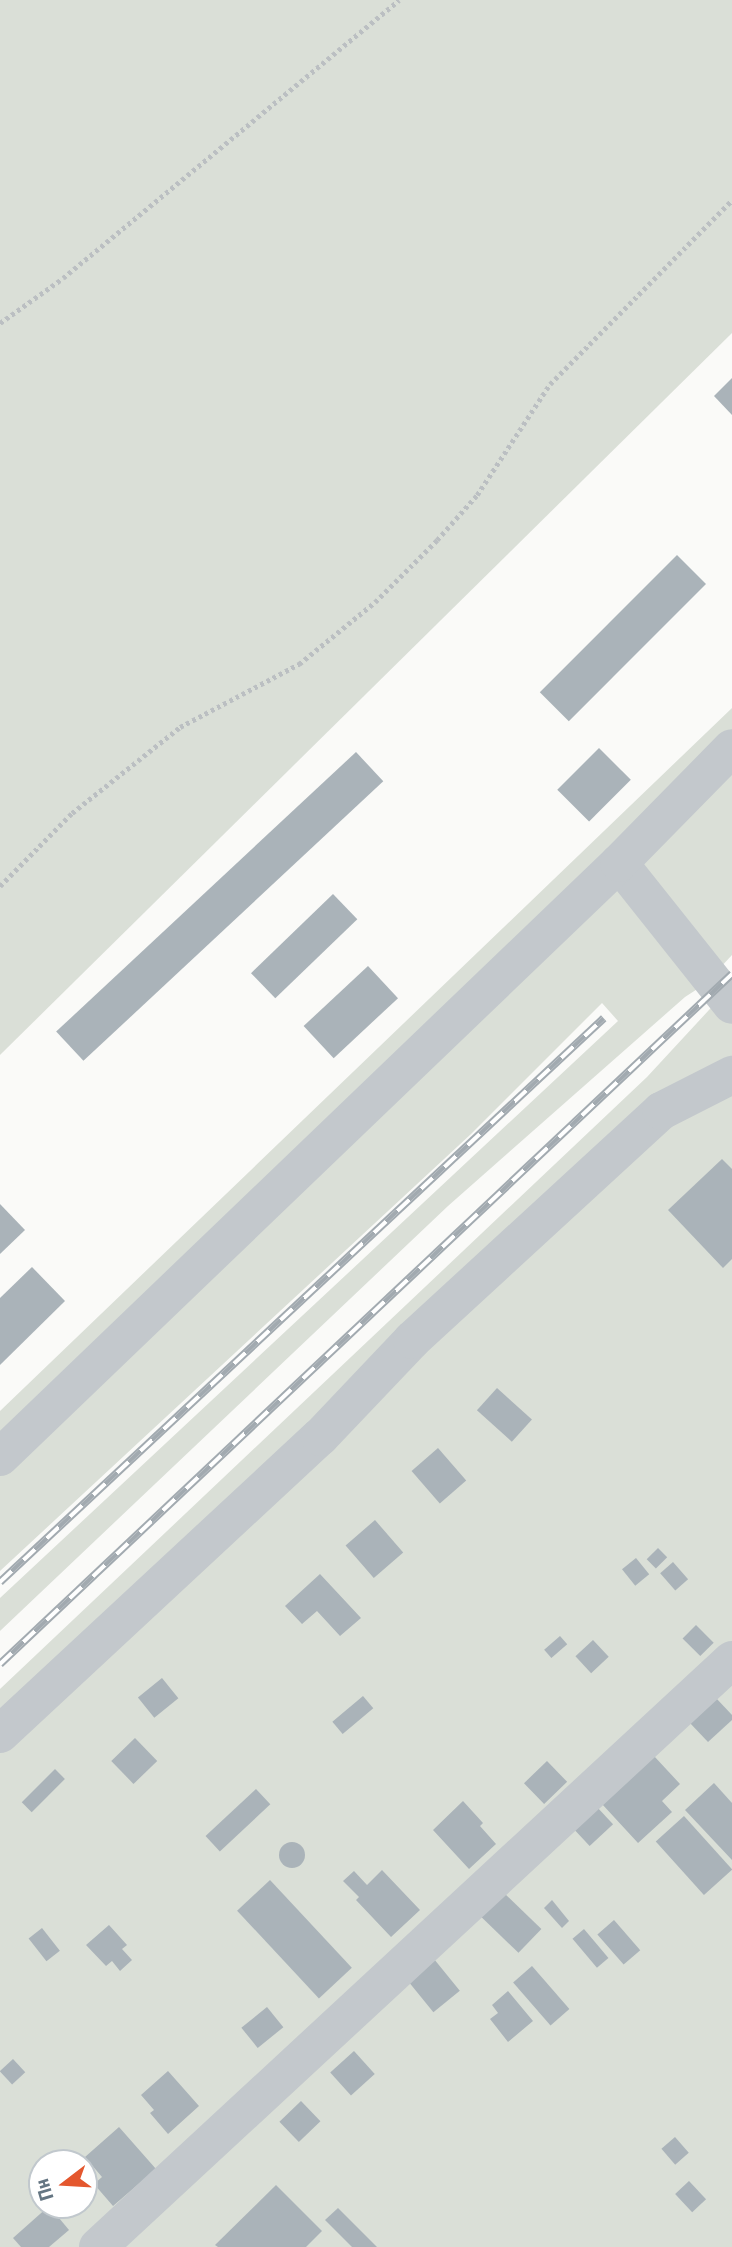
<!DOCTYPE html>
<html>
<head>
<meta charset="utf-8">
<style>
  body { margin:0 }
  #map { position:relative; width:732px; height:2247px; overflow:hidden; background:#fafaf8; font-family:"Roboto Condensed",sans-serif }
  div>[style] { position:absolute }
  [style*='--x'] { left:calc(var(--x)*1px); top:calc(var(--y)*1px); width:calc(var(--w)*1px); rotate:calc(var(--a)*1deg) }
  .green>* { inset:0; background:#dadfd7 }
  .building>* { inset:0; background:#aab3b9; transform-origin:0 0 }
  .round { border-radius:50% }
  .path>* { height:4.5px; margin-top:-2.25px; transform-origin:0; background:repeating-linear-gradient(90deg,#bbbfc2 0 3.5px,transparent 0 7px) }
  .minor>* { height:38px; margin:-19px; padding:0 19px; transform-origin:19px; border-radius:19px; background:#c3c8cc }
  .rail>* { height:8px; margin-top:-4px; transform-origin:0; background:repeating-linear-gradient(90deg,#fff 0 16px,#a2aab0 0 32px); box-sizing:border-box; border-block:2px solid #a2aab0 }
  span { translate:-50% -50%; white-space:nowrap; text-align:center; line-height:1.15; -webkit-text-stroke:7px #fff; paint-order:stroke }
  .north { position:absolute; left:28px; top:2149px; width:70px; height:70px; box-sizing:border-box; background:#fff; border:2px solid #c1c8cd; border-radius:50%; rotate:253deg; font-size:19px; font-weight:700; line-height:28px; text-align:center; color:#657683 }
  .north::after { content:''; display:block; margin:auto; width:24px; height:32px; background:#e4572e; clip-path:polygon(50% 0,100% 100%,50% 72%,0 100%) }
</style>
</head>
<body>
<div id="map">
  <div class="green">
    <i style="clip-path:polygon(0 0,732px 0,732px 333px,0 1055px)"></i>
    <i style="clip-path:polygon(732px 708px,732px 955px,705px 984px,685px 997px,448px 1206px,0 1631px,0 1598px,618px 1021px,602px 1003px,471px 1134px,0 1571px,0 1411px)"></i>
    <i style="clip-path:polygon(721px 997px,732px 1012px,732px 1065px,0 1725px,0 1689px,647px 1077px)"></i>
    <i style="clip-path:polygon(evenodd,732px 1084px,732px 1652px,84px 2247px,0 2247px,0 1745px,612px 1162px,732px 1084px,42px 2163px,84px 2163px,84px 2205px,42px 2205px,42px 2163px)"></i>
    <i style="clip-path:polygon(732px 1672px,732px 2247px,110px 2247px)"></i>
  </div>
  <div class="building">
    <i style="clip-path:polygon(732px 378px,732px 415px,714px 396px)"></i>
    <i style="left:677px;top:555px;width:41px;height:194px;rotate:45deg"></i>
    <i style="left:599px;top:748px;width:45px;height:59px;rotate:45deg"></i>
    <i style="left:356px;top:752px;width:40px;height:410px;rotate:47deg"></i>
    <i style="left:333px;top:894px;width:35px;height:114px;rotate:46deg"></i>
    <i style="left:368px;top:966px;width:44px;height:88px;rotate:47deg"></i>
    <i style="clip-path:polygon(722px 1159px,732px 1169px,732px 1259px,723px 1268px,668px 1210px)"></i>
    <i style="clip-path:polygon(0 1204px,25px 1230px,0 1254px)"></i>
    <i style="clip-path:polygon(32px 1267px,65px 1301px,0 1365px,0 1298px)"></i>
    <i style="left:497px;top:1388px;width:47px;height:30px;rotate:42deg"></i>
    <i style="left:438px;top:1448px;width:43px;height:35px;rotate:49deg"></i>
    <i style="left:375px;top:1520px;width:43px;height:39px;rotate:49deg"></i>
    <i style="left:658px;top:1548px;width:13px;height:16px;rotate:45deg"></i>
    <i style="left:636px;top:1558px;width:21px;height:18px;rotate:51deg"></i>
    <i style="left:673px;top:1562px;width:23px;height:17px;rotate:49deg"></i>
    <i style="clip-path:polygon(320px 1574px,361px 1618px,340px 1636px,317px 1611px,302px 1624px,285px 1606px)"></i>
    <i style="left:696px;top:1625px;width:25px;height:19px;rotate:45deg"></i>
    <i style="left:560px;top:1636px;width:11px;height:21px;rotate:49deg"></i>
    <i style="left:593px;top:1640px;width:23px;height:24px;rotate:47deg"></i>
    <i style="left:162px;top:1678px;width:26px;height:31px;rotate:51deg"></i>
    <i style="left:363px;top:1696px;width:16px;height:40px;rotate:50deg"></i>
    <i style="clip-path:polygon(716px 1698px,732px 1715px,732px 1720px,708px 1742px,689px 1722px)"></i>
    <i style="left:135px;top:1738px;width:32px;height:33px;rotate:46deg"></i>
    <i style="clip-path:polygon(654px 1756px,680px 1784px,662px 1801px,672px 1812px,638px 1843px,602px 1804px)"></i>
    <i style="left:547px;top:1761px;width:29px;height:32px;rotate:46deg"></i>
    <i style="left:55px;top:1769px;width:14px;height:47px;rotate:45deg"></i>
    <i style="clip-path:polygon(714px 1783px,732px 1803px,732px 1860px,685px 1810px)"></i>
    <i style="left:256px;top:1789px;width:21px;height:69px;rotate:47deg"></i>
    <i style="clip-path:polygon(463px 1801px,483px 1823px,480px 1826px,496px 1844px,469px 1869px,433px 1830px)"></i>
    <i style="left:596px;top:1806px;width:25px;height:32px;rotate:47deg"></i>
    <i style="left:684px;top:1816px;width:72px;height:38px;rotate:48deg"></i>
    <i class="round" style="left:279px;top:1842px;width:26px;height:26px"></i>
    <i style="clip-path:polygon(382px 1870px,420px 1910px,391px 1937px,356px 1900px,359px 1897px,343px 1881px,354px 1871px,367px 1885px)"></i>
    <i style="left:270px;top:1880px;width:120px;height:45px;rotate:47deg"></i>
    <i style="left:504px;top:1893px;width:52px;height:33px;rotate:44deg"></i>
    <i style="clip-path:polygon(552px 1900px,569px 1921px,562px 1928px,544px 1908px)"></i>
    <i style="left:614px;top:1920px;width:40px;height:22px;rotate:49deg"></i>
    <i style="clip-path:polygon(109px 1925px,127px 1945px,122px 1949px,132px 1960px,120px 1971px,112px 1961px,106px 1966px,86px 1945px)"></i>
    <i style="left:42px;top:1928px;width:29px;height:17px;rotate:52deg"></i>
    <i style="left:584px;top:1929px;width:38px;height:15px;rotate:50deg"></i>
    <i style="left:434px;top:1959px;width:41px;height:34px;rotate:51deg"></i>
    <i style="left:532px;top:1966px;width:57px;height:25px;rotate:49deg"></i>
    <i style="clip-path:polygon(508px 1991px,533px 2021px,508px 2042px,490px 2019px,498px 2013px,492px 2005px)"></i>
    <i style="left:267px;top:2007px;width:26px;height:33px;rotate:51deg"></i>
    <i style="left:354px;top:2051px;width:31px;height:32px;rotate:48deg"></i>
    <i style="left:13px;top:2059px;width:18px;height:18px;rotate:47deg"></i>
    <i style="clip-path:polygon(168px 2071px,199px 2106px,168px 2134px,150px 2113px,154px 2110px,141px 2095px)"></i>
    <i style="left:301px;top:2101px;width:28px;height:30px;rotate:46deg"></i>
    <i style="clip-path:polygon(119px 2127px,156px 2169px,113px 2206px,94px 2184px,102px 2177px,85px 2157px)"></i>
    <i style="left:675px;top:2137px;width:21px;height:18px;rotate:49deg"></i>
    <i style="left:689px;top:2181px;width:25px;height:19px;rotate:47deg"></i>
    <i style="clip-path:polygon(276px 2185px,322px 2231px,306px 2247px,218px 2247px,215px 2245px)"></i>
    <i style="clip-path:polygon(84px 2187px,91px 2195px,84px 2201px)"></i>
    <i style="clip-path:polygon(66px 2205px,80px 2205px,72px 2212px)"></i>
    <i style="clip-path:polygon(49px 2206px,69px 2230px,49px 2247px,21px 2247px,13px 2238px)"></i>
    <i style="clip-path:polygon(338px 2208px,377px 2247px,352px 2247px,325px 2220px)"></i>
  </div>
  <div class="path">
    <i style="--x:0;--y:323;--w:77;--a:-35.5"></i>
    <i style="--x:63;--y:278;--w:436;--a:-39.6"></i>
    <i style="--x:0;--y:886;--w:103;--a:-45.4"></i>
    <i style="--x:72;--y:813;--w:138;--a:-38.5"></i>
    <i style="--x:180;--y:727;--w:135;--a:-27.9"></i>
    <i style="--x:299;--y:664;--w:98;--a:-39.2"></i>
    <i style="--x:375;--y:602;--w:88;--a:-45"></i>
    <i style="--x:437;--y:540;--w:60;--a:-48.4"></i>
    <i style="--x:477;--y:495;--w:133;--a:-56.7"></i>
    <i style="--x:550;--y:384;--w:259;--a:-45.3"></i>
  </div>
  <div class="minor">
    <i style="--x:619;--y:863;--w:181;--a:51.5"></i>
    <i style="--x:0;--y:1457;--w:858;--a:-43.82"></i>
    <i style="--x:619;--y:863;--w:161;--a:-45.5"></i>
    <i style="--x:0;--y:1734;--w:437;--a:-42.9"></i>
    <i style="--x:320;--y:1437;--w:134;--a:-46.5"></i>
    <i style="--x:412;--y:1340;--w:338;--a:-42.6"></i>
    <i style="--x:661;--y:1111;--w:80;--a:-26.9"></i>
    <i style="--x:98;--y:2247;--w:864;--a:-42.8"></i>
  </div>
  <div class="rail">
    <i style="--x:0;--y:1582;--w:826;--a:-43.04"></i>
    <i style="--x:0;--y:1664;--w:1006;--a:-43.31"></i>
  </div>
  <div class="north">Пн</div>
</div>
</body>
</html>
